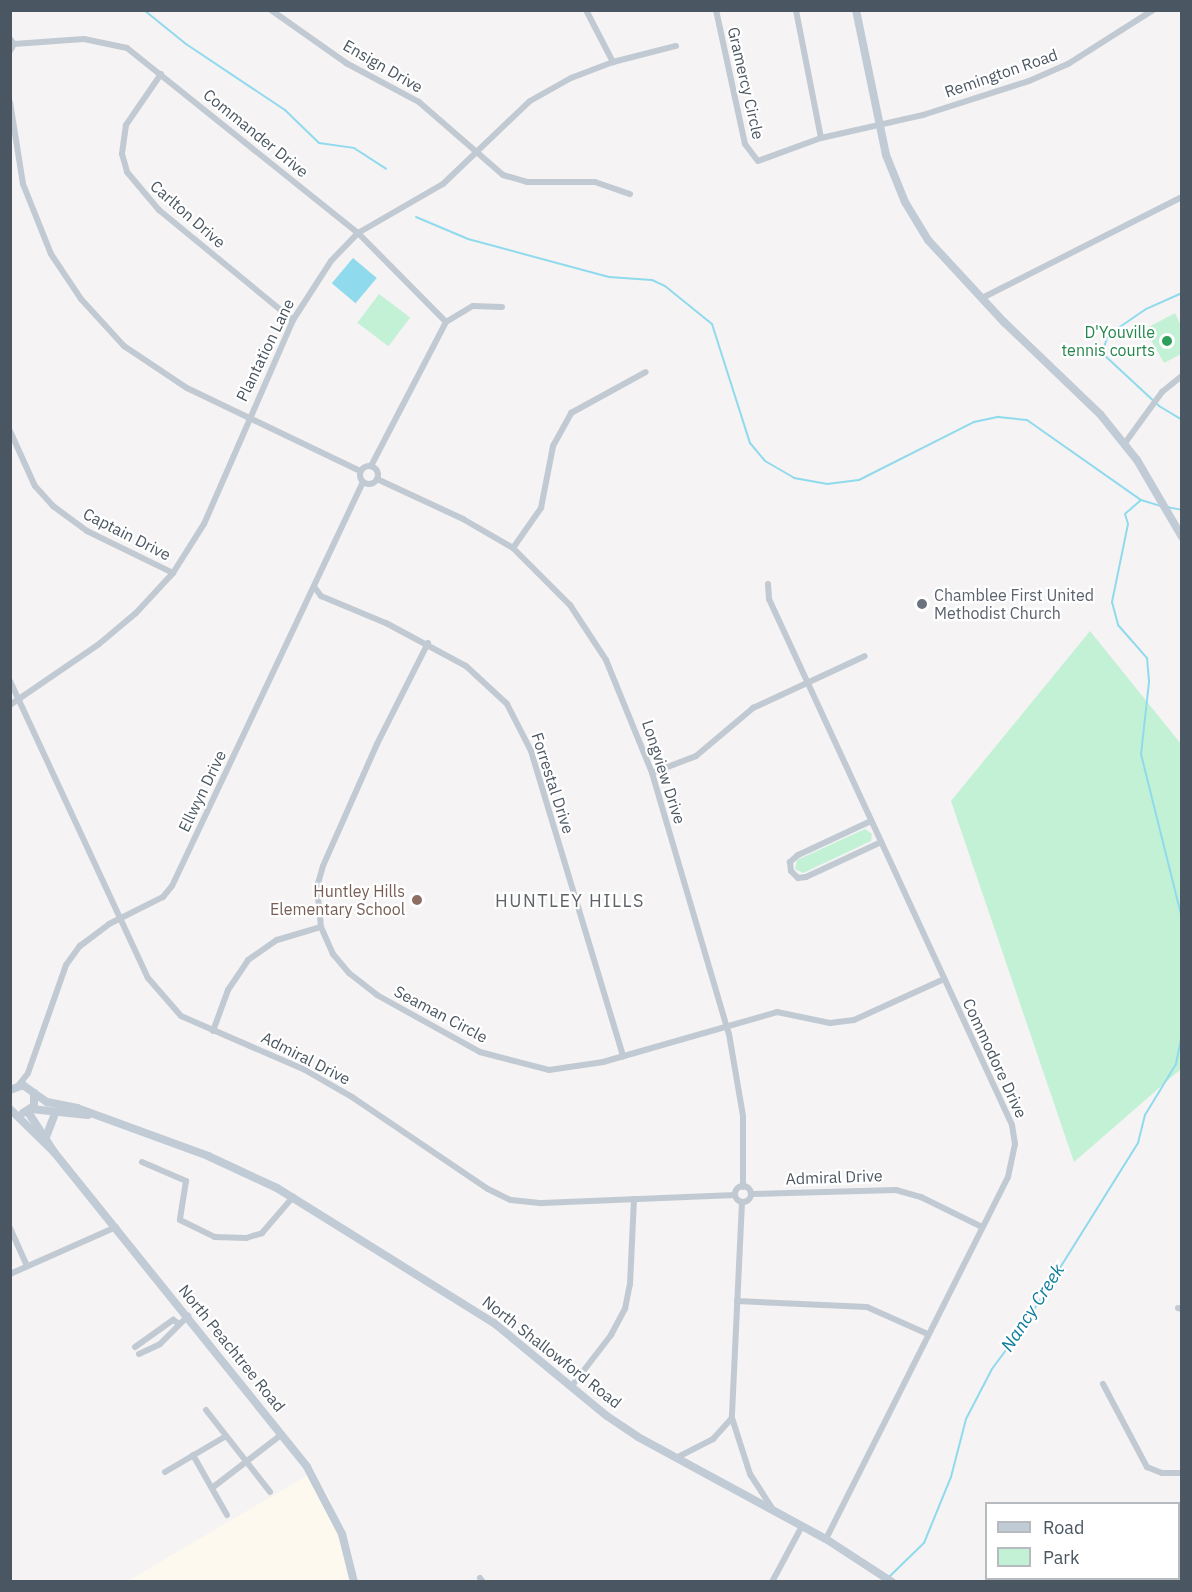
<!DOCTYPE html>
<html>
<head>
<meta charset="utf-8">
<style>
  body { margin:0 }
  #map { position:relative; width:1192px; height:1592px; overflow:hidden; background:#f5f3f3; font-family:"IBM Plex Sans",sans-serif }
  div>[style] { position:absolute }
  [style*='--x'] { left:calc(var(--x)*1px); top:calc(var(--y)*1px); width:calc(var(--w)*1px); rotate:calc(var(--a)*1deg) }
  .commercial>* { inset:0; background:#fdf9ef }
  .green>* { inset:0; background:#c3f1d5; transform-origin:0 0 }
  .water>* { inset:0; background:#90daee; transform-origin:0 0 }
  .stream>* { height:2px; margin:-1px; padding:0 1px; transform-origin:1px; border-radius:1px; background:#90daee }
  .street>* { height:6px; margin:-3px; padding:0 3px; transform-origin:3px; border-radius:3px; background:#c1cad2 }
  .street>.ring { margin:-3px; padding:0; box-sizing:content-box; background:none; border:6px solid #c1cad2; border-radius:50% }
  .secondary>* { height:8px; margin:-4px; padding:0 4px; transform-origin:4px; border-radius:4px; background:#c1cbd6 }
  .dots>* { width:16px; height:16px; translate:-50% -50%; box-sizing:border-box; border:3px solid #fff; border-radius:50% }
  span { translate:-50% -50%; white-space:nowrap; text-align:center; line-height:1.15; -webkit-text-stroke:4.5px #fff; paint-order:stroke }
  .street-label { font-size:16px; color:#4a5661 }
  .leisure-label { font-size:16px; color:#27864d }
  .right { translate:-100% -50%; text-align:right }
  .worship-label { font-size:16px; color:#5b616d }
  .left { translate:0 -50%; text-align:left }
  .education-label { font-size:16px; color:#785e54 }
  .neighbourhood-label { font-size:18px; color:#5f6368; letter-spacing:1.5px }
  .water-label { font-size:18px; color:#0c7c9b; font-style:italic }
  .frame { position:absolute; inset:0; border:12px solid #4a5661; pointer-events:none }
  .legend { position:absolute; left:985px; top:1502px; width:195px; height:78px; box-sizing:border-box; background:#fff; border:2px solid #b7bbc0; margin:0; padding:8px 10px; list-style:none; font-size:18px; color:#4a5661 }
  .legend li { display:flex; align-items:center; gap:12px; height:30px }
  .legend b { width:30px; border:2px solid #b7bbc0 }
</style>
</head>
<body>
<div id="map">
  <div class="commercial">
    <i style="clip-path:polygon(313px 1472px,329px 1497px,356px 1582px,126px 1582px)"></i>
  </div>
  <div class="green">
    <i style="left:379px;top:294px;width:39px;height:36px;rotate:37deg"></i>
    <i style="clip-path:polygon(1175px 313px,1181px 326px,1181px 354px,1164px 363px,1145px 329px)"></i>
    <i style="clip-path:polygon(1090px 631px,1181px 744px,1182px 1068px,1074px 1162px,951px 801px)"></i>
    <i style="clip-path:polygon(865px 829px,872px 834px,871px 841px,803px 873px,795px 869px,797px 860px)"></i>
  </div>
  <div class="water">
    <i style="left:353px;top:258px;width:31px;height:33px;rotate:40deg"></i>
  </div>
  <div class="stream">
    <i style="--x:144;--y:10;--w:54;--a:39"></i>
    <i style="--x:186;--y:44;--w:119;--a:33.7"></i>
    <i style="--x:285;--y:110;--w:47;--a:44.1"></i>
    <i style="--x:319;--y:143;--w:35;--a:8"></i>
    <i style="--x:354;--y:148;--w:38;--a:33"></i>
    <i style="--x:416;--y:217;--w:56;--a:22.9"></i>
    <i style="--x:468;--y:239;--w:146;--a:15.1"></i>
    <i style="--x:609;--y:277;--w:43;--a:4"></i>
    <i style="--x:652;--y:280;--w:14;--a:25"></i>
    <i style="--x:665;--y:286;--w:60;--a:39"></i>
    <i style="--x:712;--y:324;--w:125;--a:72.3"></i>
    <i style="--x:750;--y:443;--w:23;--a:50"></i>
    <i style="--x:765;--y:461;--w:34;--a:30"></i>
    <i style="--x:794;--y:478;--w:34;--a:10"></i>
    <i style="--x:827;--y:484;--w:32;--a:-7"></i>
    <i style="--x:859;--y:480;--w:129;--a:-26.8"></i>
    <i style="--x:974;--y:422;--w:25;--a:-12"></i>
    <i style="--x:998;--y:417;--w:29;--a:6"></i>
    <i style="--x:1027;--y:420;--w:139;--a:35.1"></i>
    <i style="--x:1141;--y:500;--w:21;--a:17"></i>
    <i style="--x:1182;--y:293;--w:39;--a:156"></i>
    <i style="--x:1146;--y:309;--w:46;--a:145.6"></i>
    <i style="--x:1108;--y:335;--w:19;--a:108"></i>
    <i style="--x:1102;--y:353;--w:78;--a:42.9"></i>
    <i style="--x:1159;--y:406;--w:27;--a:31"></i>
    <i style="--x:1141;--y:500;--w:21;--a:139"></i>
    <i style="--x:1125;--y:514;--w:10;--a:73"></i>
    <i style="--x:1128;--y:524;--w:80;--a:101.6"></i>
    <i style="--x:1112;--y:602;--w:24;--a:75"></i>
    <i style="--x:1118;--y:625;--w:44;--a:48.7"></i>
    <i style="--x:1147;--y:658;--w:24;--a:85"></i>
    <i style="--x:1149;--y:682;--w:72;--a:96.3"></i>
    <i style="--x:1141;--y:754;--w:170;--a:76"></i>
    <i style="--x:1167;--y:507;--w:15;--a:11"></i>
    <i style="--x:889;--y:1577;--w:49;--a:-44.2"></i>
    <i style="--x:924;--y:1543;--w:71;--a:-67.8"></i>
    <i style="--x:951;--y:1477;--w:60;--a:-75.5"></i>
    <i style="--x:966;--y:1419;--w:56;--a:-62.5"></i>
    <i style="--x:992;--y:1369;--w:52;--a:-53.6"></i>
    <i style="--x:1023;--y:1327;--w:217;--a:-58"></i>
    <i style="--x:1138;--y:1143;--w:29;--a:-76"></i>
    <i style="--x:1145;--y:1115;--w:60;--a:-58.7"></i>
    <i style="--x:1176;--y:1064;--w:33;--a:-79"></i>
  </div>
  <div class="street">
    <i style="--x:271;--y:10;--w:92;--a:35.2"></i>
    <i style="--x:346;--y:63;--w:83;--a:28.1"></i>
    <i style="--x:419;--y:102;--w:111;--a:41"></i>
    <i style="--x:503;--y:175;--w:25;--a:16"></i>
    <i style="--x:527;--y:182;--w:68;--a:0"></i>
    <i style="--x:595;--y:182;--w:37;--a:19"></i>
    <i style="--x:586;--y:10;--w:59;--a:62.6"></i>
    <i style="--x:716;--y:10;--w:137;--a:77.8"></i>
    <i style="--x:745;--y:144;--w:21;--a:53"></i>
    <i style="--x:758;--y:161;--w:67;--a:-20.1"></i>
    <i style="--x:821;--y:138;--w:130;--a:-101.1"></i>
    <i style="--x:10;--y:39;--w:6;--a:51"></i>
    <i style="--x:14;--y:44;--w:8;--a:120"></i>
    <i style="--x:14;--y:44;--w:70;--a:-4.1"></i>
    <i style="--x:84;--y:39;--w:44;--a:11.8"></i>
    <i style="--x:127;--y:48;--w:296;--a:38.7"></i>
    <i style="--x:358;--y:233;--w:125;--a:45.3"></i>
    <i style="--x:161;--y:74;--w:62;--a:124.5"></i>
    <i style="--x:126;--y:125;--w:29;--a:98"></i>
    <i style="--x:122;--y:154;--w:19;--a:74"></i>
    <i style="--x:127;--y:172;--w:50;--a:49.9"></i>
    <i style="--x:159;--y:210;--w:173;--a:39.4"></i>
    <i style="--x:10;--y:102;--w:83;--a:81"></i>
    <i style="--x:23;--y:184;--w:75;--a:68.2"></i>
    <i style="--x:51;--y:254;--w:54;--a:56.3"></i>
    <i style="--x:81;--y:299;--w:64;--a:47.5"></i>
    <i style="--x:124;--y:346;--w:76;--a:33.7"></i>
    <i style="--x:187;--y:388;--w:192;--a:25.6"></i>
    <i style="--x:821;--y:138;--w:105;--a:-12.7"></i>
    <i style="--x:923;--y:115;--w:111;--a:-17.8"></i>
    <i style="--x:1029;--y:81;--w:43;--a:-23.6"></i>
    <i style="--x:1068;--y:64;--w:101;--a:-32.4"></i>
    <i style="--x:982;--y:298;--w:224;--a:-26.8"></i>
    <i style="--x:10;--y:431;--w:60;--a:65.6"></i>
    <i style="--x:35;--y:486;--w:27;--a:48"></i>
    <i style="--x:53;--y:506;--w:42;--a:36.3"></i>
    <i style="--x:87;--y:531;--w:96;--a:26"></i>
    <i style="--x:1125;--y:443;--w:63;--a:-54"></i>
    <i style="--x:1162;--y:392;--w:26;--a:-39"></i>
    <i class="ring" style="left:360px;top:466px;width:12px;height:12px"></i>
    <i style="--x:371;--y:466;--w:162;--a:-62.5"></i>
    <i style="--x:446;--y:322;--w:31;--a:-31"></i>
    <i style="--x:473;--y:306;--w:29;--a:2"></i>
    <i style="--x:377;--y:479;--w:95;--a:24.9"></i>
    <i style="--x:463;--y:519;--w:58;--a:30.1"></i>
    <i style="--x:513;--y:548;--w:81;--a:45"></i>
    <i style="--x:570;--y:605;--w:66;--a:56.8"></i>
    <i style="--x:606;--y:660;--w:122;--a:67.8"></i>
    <i style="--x:652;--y:773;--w:272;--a:73.6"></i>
    <i style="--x:729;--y:1034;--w:83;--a:80.3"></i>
    <i style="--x:743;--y:1116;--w:71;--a:90"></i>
    <i style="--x:513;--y:548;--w:49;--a:-55"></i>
    <i style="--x:541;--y:508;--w:63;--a:-79"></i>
    <i style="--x:553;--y:446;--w:38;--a:-61"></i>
    <i style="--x:571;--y:413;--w:85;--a:-28.7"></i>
    <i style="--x:768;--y:584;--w:15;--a:86"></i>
    <i style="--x:769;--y:599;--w:579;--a:65.2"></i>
    <i style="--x:1012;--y:1125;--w:19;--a:81"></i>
    <i style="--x:1015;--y:1144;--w:34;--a:102"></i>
    <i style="--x:1008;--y:1177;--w:405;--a:116.7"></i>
    <i style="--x:315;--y:588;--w:10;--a:53"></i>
    <i style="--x:321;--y:596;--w:70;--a:22.6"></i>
    <i style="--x:386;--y:623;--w:91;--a:28.3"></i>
    <i style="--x:466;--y:666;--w:56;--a:42.8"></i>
    <i style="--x:507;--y:704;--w:53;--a:62.9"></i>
    <i style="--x:531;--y:751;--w:319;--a:73.2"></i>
    <i style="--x:428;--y:643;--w:113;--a:116.8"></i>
    <i style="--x:377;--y:744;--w:133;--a:113.9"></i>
    <i style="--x:323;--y:866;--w:22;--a:106"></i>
    <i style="--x:317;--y:887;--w:40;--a:84.3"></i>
    <i style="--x:321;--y:927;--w:30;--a:66"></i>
    <i style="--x:333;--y:954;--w:25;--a:50"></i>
    <i style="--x:349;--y:973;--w:36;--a:38"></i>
    <i style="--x:377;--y:995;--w:118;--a:29"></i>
    <i style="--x:480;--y:1052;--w:71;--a:14.6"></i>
    <i style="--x:549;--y:1070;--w:55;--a:-8.4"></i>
    <i style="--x:603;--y:1062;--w:181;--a:-16"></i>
    <i style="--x:777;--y:1012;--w:54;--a:11.7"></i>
    <i style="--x:830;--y:1023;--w:24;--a:-7"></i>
    <i style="--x:854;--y:1020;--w:99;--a:-24.5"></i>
    <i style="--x:10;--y:681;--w:327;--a:65.1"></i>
    <i style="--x:148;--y:978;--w:50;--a:49"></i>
    <i style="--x:181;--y:1016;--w:135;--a:23.5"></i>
    <i style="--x:305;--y:1070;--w:54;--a:29.9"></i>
    <i style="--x:352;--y:1097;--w:164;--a:34.1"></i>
    <i style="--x:488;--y:1189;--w:25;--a:26"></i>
    <i style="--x:511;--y:1200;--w:31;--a:6"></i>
    <i style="--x:542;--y:1203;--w:193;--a:-2.4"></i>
    <i style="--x:10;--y:705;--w:108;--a:-34.4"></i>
    <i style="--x:99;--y:644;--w:48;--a:-40"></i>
    <i style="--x:136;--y:613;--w:54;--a:-47.2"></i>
    <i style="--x:173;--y:573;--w:58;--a:-57.7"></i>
    <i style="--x:204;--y:524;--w:223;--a:-66.4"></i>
    <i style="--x:293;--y:320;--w:70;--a:-57.2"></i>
    <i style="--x:331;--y:261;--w:39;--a:-46"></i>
    <i style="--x:358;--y:233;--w:98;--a:-30"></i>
    <i style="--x:443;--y:184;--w:120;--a:-43.7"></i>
    <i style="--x:530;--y:101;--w:47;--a:-29.3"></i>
    <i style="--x:571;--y:78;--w:45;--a:-20.9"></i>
    <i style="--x:613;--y:62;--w:65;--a:-14.3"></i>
    <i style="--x:652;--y:773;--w:47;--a:-21.1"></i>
    <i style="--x:696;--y:756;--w:75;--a:-40.1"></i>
    <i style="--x:753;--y:708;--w:123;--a:-24.9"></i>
    <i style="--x:871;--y:821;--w:81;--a:155"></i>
    <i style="--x:798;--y:855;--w:11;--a:139"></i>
    <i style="--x:790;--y:862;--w:9;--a:84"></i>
    <i style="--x:791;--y:871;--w:10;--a:45"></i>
    <i style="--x:798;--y:878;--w:8;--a:-7"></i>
    <i style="--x:806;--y:877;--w:83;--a:-25"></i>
    <i style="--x:213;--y:1031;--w:44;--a:-69.9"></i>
    <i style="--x:228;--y:990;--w:36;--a:-56"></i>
    <i style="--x:248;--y:960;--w:35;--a:-35"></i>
    <i style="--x:277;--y:940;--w:46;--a:-16.5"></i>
    <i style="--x:18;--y:1086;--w:16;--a:-52"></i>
    <i style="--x:28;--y:1073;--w:114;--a:-70.6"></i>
    <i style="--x:66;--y:965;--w:24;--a:-54"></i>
    <i style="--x:80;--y:946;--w:36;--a:-37"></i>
    <i style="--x:109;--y:924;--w:60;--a:-26.6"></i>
    <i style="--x:163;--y:897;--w:14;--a:-51"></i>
    <i style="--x:172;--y:886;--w:447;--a:-64.7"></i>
    <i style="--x:142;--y:1162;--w:48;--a:23.4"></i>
    <i style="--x:186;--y:1181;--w:39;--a:99"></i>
    <i style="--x:180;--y:1220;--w:39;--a:26"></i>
    <i style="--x:215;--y:1237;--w:31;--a:2"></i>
    <i style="--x:246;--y:1238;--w:17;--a:-17"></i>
    <i style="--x:262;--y:1233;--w:48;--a:-49.3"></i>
    <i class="ring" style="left:735px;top:1186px;width:10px;height:10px"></i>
    <i style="--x:751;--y:1194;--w:145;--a:-1.6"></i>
    <i style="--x:896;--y:1190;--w:26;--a:16"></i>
    <i style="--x:921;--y:1197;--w:68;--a:26.2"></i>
    <i style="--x:742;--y:1202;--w:216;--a:92.7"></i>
    <i style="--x:732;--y:1418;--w:59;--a:72.2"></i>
    <i style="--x:750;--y:1474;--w:40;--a:57.1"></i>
    <i style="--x:10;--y:1228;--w:42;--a:65.9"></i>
    <i style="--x:10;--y:1274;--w:116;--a:-23.9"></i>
    <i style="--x:737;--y:1301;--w:130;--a:2.6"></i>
    <i style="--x:867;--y:1307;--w:67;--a:23.9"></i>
    <i style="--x:1178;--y:1308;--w:4;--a:14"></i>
    <i style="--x:135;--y:1347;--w:47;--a:-35.4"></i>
    <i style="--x:173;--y:1320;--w:6;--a:31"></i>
    <i style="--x:139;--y:1354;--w:23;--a:-25"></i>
    <i style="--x:160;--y:1344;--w:40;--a:-45"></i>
    <i style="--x:1103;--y:1384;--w:94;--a:62.1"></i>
    <i style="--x:1147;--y:1467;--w:16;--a:22"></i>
    <i style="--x:1162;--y:1473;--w:20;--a:0"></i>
    <i style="--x:571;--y:1387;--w:66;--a:-52.4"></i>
    <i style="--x:611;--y:1335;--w:30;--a:-62"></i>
    <i style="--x:625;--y:1309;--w:25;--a:-79"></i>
    <i style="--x:630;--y:1284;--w:85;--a:-87.3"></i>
    <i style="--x:206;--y:1410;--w:104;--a:52"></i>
    <i style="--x:193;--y:1455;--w:69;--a:60.5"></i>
    <i style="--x:676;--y:1458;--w:42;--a:-27.2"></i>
    <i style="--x:713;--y:1439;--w:28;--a:-48"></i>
    <i style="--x:165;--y:1472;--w:71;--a:-30.5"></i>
    <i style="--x:212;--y:1488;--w:88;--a:-37.6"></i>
    <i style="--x:480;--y:1578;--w:5;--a:53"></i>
    <i style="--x:772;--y:1582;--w:64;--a:-61.8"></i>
  </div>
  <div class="secondary">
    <i style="--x:856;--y:10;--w:148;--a:78.3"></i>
    <i style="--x:886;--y:155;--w:51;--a:68"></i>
    <i style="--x:905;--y:202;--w:44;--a:58.8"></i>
    <i style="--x:928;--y:240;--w:112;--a:47.2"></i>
    <i style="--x:1004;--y:322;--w:133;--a:43.8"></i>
    <i style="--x:1100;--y:414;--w:59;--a:51.2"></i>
    <i style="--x:1137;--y:460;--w:89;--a:59.7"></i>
    <i style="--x:10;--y:1090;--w:14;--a:-21"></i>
    <i style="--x:23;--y:1085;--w:14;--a:36"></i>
    <i style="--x:34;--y:1093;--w:13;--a:90"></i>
    <i style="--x:34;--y:1106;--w:13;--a:148"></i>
    <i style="--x:34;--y:1093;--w:16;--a:35"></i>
    <i style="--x:47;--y:1102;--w:31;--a:11"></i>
    <i style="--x:77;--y:1108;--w:140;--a:20.1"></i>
    <i style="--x:208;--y:1156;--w:76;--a:24.9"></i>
    <i style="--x:277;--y:1188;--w:256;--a:31.9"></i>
    <i style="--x:494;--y:1323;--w:146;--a:39.5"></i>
    <i style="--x:607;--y:1416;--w:37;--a:34"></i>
    <i style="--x:638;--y:1437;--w:214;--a:28.5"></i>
    <i style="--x:826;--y:1539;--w:79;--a:33.1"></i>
    <i style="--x:10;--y:1109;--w:62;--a:44.3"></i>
    <i style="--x:31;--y:1109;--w:57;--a:6"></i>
    <i style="--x:28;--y:1112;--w:48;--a:57"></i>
    <i style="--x:54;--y:1152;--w:404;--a:51.2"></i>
    <i style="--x:307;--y:1467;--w:76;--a:62.4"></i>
    <i style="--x:342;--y:1534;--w:49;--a:76"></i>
    <i style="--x:46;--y:1137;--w:26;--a:-69"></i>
  </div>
  <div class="dots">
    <i style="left:1167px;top:341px;background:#2e9e5b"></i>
    <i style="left:922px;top:604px;background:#6b7280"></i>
    <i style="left:417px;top:900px;background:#8d6e63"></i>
  </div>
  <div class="street-label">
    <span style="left:383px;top:66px;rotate:30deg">Ensign Drive</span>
    <span style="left:1001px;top:73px;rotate:-19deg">Remington Road</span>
    <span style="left:746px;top:83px;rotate:77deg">Gramercy Circle</span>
    <span style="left:256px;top:133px;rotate:39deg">Commander Drive</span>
    <span style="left:188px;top:214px;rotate:41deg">Carlton Drive</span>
    <span style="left:265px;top:350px;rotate:-64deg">Plantation Lane</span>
    <span style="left:127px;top:534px;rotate:27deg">Captain Drive</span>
    <span style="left:664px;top:772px;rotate:72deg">Longview Drive</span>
    <span style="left:553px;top:783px;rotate:72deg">Forrestal Drive</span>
    <span style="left:202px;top:791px;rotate:-64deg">Ellwyn Drive</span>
    <span style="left:441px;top:1014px;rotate:28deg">Seaman Circle</span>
    <span style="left:306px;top:1058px;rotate:27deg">Admiral Drive</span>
    <span style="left:995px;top:1058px;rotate:65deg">Commodore Drive</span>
    <span style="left:834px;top:1177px;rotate:-2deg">Admiral Drive</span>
    <span style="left:232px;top:1348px;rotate:51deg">North Peachtree Road</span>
    <span style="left:552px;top:1352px;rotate:38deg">North Shallowford Road</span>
  </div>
  <div class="leisure-label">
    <span class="right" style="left:1155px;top:341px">D'Youville<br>tennis courts</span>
  </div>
  <div class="worship-label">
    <span class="left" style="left:934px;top:604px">Chamblee First United<br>Methodist Church</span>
  </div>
  <div class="education-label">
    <span class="right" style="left:405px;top:900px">Huntley Hills<br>Elementary School</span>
  </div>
  <div class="neighbourhood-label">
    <span style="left:570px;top:901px">HUNTLEY HILLS</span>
  </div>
  <div class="water-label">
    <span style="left:1033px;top:1308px;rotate:-57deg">Nancy Creek</span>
  </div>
  <div class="frame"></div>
  <ul class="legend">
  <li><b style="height:8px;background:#c1cbd6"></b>Road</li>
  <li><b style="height:16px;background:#c3f1d5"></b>Park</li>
  </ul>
</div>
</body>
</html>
